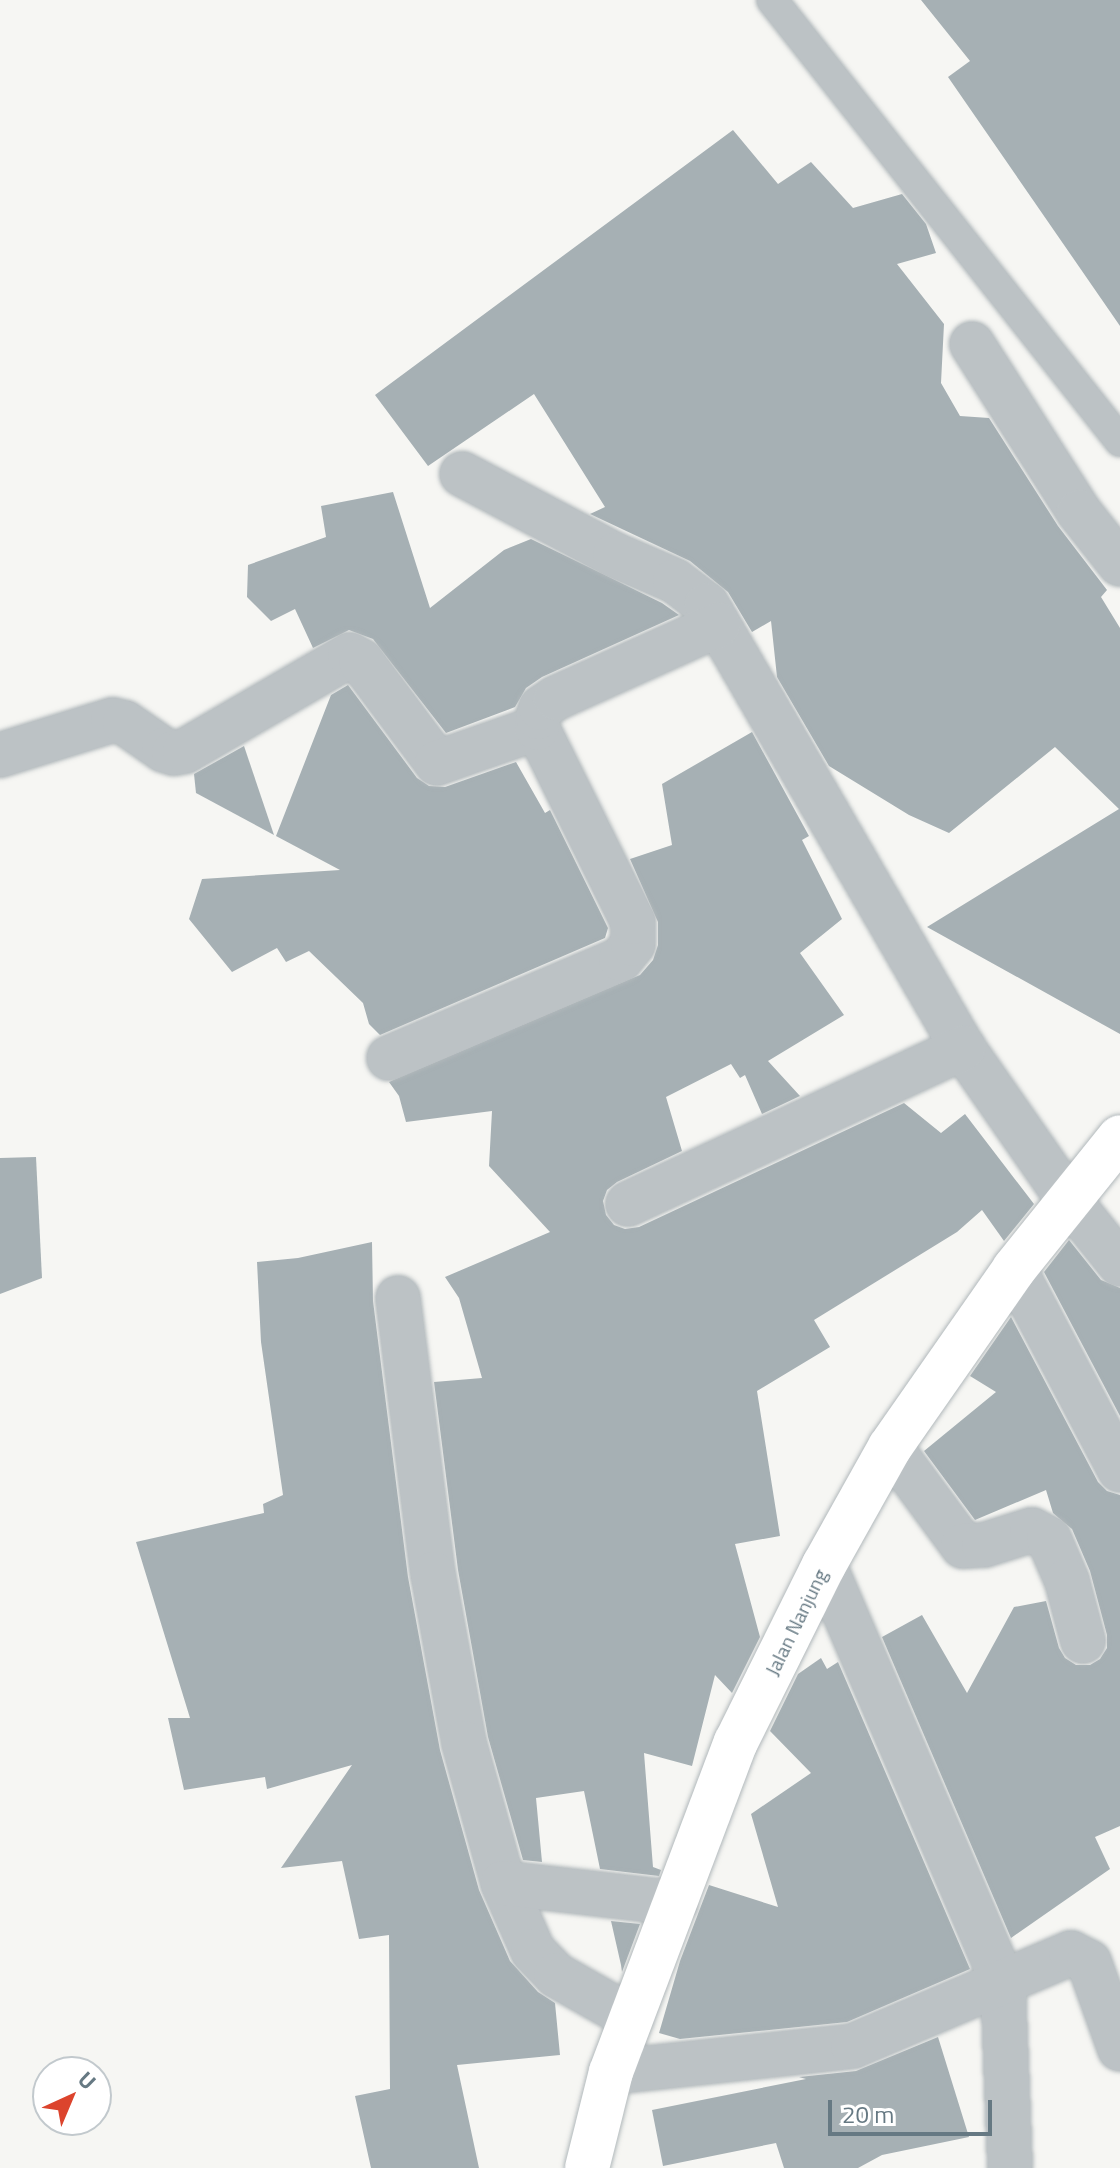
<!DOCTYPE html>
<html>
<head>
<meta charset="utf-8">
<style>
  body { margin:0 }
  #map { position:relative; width:1120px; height:2168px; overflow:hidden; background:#f6f6f3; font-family:"Titillium Web",sans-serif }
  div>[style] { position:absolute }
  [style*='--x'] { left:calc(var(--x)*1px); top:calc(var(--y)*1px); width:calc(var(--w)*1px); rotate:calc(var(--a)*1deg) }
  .building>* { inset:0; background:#a6b0b4 }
  .roads { filter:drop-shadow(0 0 2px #b1b8bb) drop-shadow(0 0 2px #b1b8bb) }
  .service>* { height:30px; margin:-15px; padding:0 15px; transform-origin:15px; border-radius:15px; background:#bcc2c5 }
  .minor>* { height:44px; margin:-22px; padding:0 22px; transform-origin:22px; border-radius:22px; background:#bcc2c5 }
  .secondary>* { height:44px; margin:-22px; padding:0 22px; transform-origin:22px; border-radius:22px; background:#fff }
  span { translate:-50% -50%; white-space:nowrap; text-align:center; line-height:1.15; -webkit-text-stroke:8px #fff; paint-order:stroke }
  .street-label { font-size:20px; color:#667983 }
  .north { position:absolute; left:32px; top:2056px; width:80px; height:80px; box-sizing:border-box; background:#fff; border:2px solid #c2c9cd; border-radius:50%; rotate:44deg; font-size:22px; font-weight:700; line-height:32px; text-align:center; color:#667983 }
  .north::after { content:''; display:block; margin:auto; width:28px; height:36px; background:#dc442d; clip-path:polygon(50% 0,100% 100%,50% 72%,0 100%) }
  .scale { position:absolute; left:828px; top:2100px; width:164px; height:36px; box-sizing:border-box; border:4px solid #667983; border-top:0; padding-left:10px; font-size:24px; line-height:28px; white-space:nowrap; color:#667983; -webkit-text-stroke:6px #fff; paint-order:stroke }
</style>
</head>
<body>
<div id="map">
  <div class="building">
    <i style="clip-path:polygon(921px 0,1120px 0,1120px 326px,948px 77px,970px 61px)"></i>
    <i style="clip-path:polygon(733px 130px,778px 184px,811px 162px,853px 208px,902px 194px,926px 224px,936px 253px,897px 264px,944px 324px,941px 383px,960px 416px,989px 418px,1058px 526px,1107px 590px,1101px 597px,1120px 628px,1120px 1034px,927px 927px,1119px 809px,1055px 747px,949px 833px,909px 815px,829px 766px,777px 677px,771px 621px,752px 632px,728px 592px,690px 561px,590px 514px,605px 507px,534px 394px,428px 466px,375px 395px)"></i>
    <i style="clip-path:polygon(393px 492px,430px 608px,504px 550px,531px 539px,662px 603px,679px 615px,542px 677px,526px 688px,515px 707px,446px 733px,373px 639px,349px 630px,313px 648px,295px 609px,271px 621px,247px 597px,248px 565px,326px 537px,321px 506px)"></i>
    <i style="clip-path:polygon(348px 685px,417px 778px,429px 786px,445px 787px,516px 762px,545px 813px,550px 810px,608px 928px,605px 938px,380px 1035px,369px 1024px,363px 1003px,309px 951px,286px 962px,277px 948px,232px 972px,189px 919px,202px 879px,340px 870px,276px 836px,331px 695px)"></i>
    <i style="clip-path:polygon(752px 732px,809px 836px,802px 840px,842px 919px,800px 953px,844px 1015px,768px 1061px,800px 1096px,762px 1114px,745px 1075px,740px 1078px,731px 1064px,666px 1097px,682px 1151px,617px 1182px,607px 1190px,603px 1201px,606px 1215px,614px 1225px,625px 1229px,639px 1227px,904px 1103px,941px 1133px,965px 1114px,1034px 1204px,1004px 1241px,982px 1210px,957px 1232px,814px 1320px,830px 1347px,757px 1391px,780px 1536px,735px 1544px,760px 1637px,732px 1693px,715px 1675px,692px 1766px,644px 1753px,653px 1867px,661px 1870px,659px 1876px,600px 1869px,584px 1791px,536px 1798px,542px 1862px,523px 1860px,488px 1737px,458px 1570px,434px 1382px,482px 1378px,459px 1298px,445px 1277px,550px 1232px,489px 1166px,492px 1111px,406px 1122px,399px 1096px,389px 1082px,640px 975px,653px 960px,658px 945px,658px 922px,630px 859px,672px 845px,662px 784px)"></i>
    <i style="clip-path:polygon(244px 746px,274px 835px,196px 793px,194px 774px)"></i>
    <i style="clip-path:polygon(36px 1157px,42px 1278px,0 1294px,0 1158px)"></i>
    <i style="clip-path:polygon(1069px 1240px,1101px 1280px,1120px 1288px,1120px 1416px,1044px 1272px)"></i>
    <i style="clip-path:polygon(372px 1242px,373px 1301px,408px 1577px,440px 1750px,479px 1890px,510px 1961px,538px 1992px,555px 2003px,560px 2055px,457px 2065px,479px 2168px,371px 2168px,355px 2096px,390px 2089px,389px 1935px,359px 1939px,342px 1861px,281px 1868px,352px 1765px,267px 1789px,265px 1777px,184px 1790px,168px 1718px,190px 1718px,136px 1542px,264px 1513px,263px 1504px,283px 1495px,261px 1342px,257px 1262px,298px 1258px)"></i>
    <i style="clip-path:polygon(1011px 1317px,1098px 1482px,1107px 1491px,1120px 1495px,1120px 1826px,1095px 1837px,1110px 1869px,1011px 1938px,882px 1637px,922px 1615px,967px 1693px,1014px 1607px,1046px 1601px,1059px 1648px,1065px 1658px,1076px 1665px,1090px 1665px,1100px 1659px,1107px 1648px,1107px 1635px,1090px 1571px,1072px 1529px,1053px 1513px,1046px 1490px,975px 1520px,924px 1451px,996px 1392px,970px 1376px)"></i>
    <i style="clip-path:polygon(821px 1658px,827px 1669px,838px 1662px,970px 1969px,847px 2022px,680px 2039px,659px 2033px,680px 1961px,709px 1885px,778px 1907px,751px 1814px,811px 1773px,770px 1731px,798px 1674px)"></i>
    <i style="clip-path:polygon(611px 1921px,640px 1924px,622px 1972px,621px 1965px)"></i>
    <i style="clip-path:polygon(938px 2037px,969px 2137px,882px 2155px,858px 2168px,784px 2168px,776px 2143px,663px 2166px,652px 2110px,806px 2079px,799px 2077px,856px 2071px)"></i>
  </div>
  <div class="roads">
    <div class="service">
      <i style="--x:772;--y:0;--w:562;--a:51.72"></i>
    </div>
    <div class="minor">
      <i style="--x:972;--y:344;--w:199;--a:57.5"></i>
      <i style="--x:1079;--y:512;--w:66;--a:51.7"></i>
      <i style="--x:462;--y:474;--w:173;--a:27.9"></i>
      <i style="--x:615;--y:555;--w:65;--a:23.4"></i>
      <i style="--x:675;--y:581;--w:40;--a:37"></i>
      <i style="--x:707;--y:605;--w:512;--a:59.98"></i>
      <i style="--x:963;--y:1048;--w:184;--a:55.2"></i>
      <i style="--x:1068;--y:1199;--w:83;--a:51.3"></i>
      <i style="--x:0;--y:755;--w:118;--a:-17.2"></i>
      <i style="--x:113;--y:720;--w:12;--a:14"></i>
      <i style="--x:125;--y:723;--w:47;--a:34.7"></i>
      <i style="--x:164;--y:750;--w:10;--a:17"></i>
      <i style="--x:174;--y:753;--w:11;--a:-10"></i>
      <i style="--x:185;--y:751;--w:191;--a:-30.2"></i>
      <i style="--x:350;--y:655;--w:13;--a:29"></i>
      <i style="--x:361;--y:661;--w:127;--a:53.3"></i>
      <i style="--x:437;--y:763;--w:106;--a:-19.3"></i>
      <i style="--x:389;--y:1058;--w:252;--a:-23.1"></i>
      <i style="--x:621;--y:959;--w:19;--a:-51"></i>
      <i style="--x:633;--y:944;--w:22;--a:-90"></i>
      <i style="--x:633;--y:922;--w:216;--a:-116.3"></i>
      <i style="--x:537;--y:728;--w:11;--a:-85"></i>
      <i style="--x:538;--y:717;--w:9;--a:-72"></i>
      <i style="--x:541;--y:708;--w:18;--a:-34"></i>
      <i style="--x:556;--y:698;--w:178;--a:-24.3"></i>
      <i style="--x:628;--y:1204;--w:370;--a:-25"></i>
      <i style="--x:1014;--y:1269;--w:227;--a:62.2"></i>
      <i style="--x:398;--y:1298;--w:278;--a:82.8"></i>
      <i style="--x:433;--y:1574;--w:172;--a:79.6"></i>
      <i style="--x:464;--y:1743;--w:145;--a:74.4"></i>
      <i style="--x:503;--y:1883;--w:74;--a:66.2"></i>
      <i style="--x:533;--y:1951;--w:33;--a:46"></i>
      <i style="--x:556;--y:1975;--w:87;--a:29.5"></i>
      <i style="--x:890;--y:1447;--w:123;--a:53.6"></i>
      <i style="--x:963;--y:1546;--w:21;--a:-3"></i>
      <i style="--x:984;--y:1545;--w:50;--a:-17.4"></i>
      <i style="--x:1032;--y:1530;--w:19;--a:28"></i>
      <i style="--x:1049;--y:1539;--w:46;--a:66.8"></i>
      <i style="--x:1067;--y:1581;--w:62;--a:75.1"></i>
      <i style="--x:824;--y:1565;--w:455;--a:66.8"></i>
      <i style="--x:1003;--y:1983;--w:185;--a:87.8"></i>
      <i style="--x:503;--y:1883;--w:174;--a:6.6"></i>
      <i style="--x:611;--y:2072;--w:243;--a:-6.1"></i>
      <i style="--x:853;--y:2046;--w:237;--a:-23.1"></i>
      <i style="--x:1071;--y:1953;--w:20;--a:27"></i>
      <i style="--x:1089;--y:1962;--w:92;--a:70.4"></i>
    </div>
    <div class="secondary">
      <i style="--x:587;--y:2168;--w:99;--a:-76"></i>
      <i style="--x:611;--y:2072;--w:353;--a:-69.3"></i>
      <i style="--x:736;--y:1742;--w:198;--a:-63.6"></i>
      <i style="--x:824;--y:1565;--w:135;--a:-60.8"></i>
      <i style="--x:890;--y:1447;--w:217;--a:-55.1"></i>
      <i style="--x:1014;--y:1269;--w:169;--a:-51.2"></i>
    </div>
  </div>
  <div class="street-label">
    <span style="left:796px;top:1622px;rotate:-64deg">Jalan Nanjung</span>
  </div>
  <div class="north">U</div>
  <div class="scale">20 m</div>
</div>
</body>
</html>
